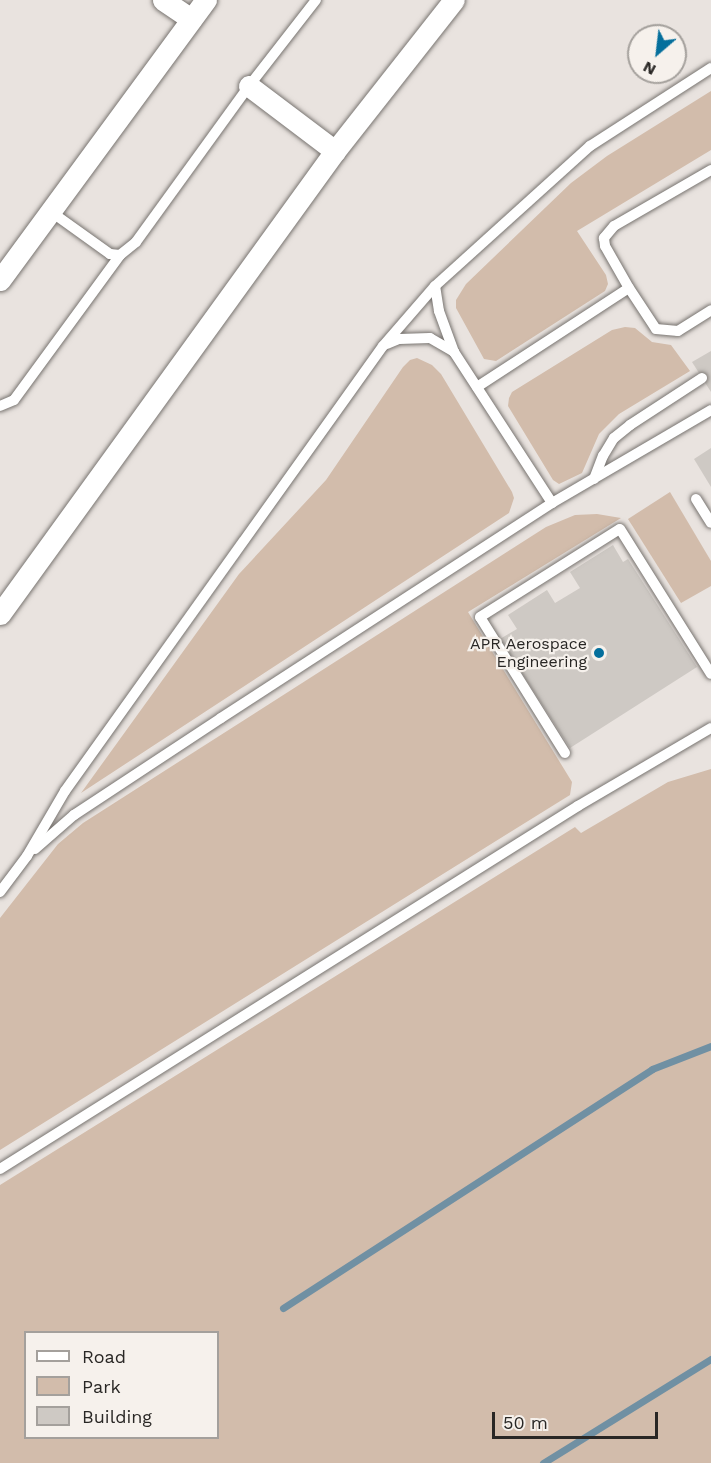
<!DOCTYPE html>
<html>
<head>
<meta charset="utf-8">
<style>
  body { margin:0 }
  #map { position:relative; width:711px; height:1463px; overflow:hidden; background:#e9e3df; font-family:"Work Sans",sans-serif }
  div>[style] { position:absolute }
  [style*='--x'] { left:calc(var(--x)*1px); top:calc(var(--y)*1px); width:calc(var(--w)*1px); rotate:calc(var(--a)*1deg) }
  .green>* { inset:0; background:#d2bcab }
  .stream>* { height:7px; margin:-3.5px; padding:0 3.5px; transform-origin:3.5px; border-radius:3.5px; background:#7090a3 }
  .building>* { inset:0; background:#cec9c4 }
  .roads { filter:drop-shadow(0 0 2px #787470) drop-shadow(0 0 2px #787470) }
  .lane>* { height:10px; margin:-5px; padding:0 5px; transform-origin:5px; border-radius:5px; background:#fff }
  .street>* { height:21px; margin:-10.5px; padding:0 10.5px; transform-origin:10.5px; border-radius:10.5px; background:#fff }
  .dots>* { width:16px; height:16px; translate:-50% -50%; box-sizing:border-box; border:3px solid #f6f1ec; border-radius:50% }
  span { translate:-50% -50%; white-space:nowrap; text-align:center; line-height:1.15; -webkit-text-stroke:4.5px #f6f1ec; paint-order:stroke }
  .poi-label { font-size:16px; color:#292725 }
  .right { translate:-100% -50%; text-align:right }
  .legend { position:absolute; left:24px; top:1331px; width:195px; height:108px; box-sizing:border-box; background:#f6f1ec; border:2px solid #a4a09c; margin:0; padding:8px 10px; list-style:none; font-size:18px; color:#292725 }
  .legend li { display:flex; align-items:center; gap:12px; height:30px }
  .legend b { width:30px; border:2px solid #a4a09c }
  .north { position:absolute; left:627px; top:24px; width:60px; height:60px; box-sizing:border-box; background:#f6f1ec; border:2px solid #a4a09c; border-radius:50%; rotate:208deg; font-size:16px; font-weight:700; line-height:24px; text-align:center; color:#292725 }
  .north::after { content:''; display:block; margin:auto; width:21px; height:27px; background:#056f9c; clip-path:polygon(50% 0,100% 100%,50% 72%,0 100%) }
  .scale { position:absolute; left:492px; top:1412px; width:166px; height:27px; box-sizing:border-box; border:3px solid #292725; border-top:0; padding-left:8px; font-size:18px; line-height:21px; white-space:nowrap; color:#292725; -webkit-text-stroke:4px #f6f1ec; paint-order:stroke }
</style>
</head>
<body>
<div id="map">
  <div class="green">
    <i style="clip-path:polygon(711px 91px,711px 150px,577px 231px,606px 275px,608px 284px,605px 291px,496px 361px,484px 359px,456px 308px,456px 300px,466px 284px,571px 183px,607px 156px)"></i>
    <i style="clip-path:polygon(625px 327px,635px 328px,652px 342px,671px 345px,690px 371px,619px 414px,599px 434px,582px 473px,559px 484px,553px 480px,508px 406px,509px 398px,512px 392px,612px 330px)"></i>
    <i style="clip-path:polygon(417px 358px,432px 365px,441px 374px,512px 492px,514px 498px,509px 513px,81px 793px,239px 574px,326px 480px,403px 367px,410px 360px)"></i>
    <i style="clip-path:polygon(670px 492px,711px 561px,711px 586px,681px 603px,628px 519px)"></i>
    <i style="clip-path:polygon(597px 514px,621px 518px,468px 612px,572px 782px,570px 795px,0 1150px,0 918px,58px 844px,83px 823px,546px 527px,575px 515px)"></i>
    <i style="clip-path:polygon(evenodd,711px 769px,711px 1463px,0 1463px,0 1185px,575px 827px,581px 833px,668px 782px,711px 769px,26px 1332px,218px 1332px,218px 1438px,26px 1438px,26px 1332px)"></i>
  </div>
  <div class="stream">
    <i style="--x:283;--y:1308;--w:440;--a:-32.9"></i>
    <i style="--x:652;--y:1069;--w:63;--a:-21.3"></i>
    <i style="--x:543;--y:1463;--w:198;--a:-31.8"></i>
  </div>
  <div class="building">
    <i style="clip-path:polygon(711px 351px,711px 392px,692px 362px)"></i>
    <i style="clip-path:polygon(711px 448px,711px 487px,694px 459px)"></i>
    <i style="clip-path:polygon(613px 545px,623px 562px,628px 559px,697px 667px,570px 748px,500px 639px,517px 629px,508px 615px,547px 590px,555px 603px,580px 588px,570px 572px)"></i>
  </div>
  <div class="roads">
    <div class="lane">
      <i style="--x:711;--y:170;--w:112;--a:150"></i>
      <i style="--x:614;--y:226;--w:16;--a:130"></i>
      <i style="--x:604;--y:238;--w:8;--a:83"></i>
      <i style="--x:605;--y:246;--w:48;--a:60.3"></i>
      <i style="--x:629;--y:288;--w:49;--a:56.6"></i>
      <i style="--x:656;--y:329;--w:22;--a:5"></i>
      <i style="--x:678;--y:331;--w:39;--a:-32"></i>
      <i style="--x:50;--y:211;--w:74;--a:35.6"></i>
      <i style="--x:110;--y:254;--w:10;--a:6"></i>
      <i style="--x:120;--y:255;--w:21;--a:-39"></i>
      <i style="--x:136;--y:242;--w:193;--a:-54.1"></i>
      <i style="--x:249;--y:86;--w:109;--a:-52.1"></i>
      <i style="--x:387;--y:344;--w:13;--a:-23"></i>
      <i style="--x:399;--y:339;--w:31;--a:-2"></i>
      <i style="--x:430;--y:338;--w:28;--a:30"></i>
      <i style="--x:454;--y:352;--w:44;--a:-110.1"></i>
      <i style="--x:439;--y:311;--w:25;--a:-99"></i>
      <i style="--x:454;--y:352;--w:180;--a:57"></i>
      <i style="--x:477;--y:387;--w:181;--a:-33.1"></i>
      <i style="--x:0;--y:406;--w:15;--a:-23"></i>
      <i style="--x:14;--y:400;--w:180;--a:-53.8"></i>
      <i style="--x:594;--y:479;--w:25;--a:-69"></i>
      <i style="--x:603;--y:456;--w:21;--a:-59"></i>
      <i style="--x:614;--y:438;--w:21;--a:-39"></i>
      <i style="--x:630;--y:425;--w:86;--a:-33.1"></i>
      <i style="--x:696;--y:499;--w:28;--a:58"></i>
      <i style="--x:565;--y:753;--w:160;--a:-122"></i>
      <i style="--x:480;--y:617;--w:165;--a:-32.2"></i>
      <i style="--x:620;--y:529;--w:171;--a:57.9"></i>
      <i style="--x:35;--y:849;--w:52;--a:-41.1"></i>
      <i style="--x:74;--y:815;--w:176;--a:-33.4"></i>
      <i style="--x:221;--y:718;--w:395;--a:-33"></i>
      <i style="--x:552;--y:503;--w:184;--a:-30.3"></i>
      <i style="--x:0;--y:892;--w:45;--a:-53.1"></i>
      <i style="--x:27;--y:856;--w:75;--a:-59.7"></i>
      <i style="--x:65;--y:791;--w:547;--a:-54.45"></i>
      <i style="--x:383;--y:346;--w:79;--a:-49.1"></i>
      <i style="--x:435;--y:286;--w:209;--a:-42.1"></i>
      <i style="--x:590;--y:146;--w:144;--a:-32.8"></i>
      <i style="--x:0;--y:1169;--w:683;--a:-32.13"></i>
      <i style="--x:578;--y:806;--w:154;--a:-30.4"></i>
    </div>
    <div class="street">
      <i style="--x:163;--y:0;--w:34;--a:34"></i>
      <i style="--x:249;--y:86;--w:108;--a:37.1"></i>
      <i style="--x:0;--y:280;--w:348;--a:-53.7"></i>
      <i style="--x:0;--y:614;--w:571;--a:-54.11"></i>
      <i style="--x:335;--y:151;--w:192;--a:-51.8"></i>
    </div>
  </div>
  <div class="dots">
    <i style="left:599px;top:653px;background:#056f9c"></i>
  </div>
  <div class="poi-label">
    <span class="right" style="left:587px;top:653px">APR Aerospace<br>Engineering</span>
  </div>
  <ul class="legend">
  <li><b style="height:8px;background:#fff"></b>Road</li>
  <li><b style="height:16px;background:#d2bcab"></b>Park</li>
  <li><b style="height:16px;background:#cec9c4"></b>Building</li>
  </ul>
  <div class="north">N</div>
  <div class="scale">50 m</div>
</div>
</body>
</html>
